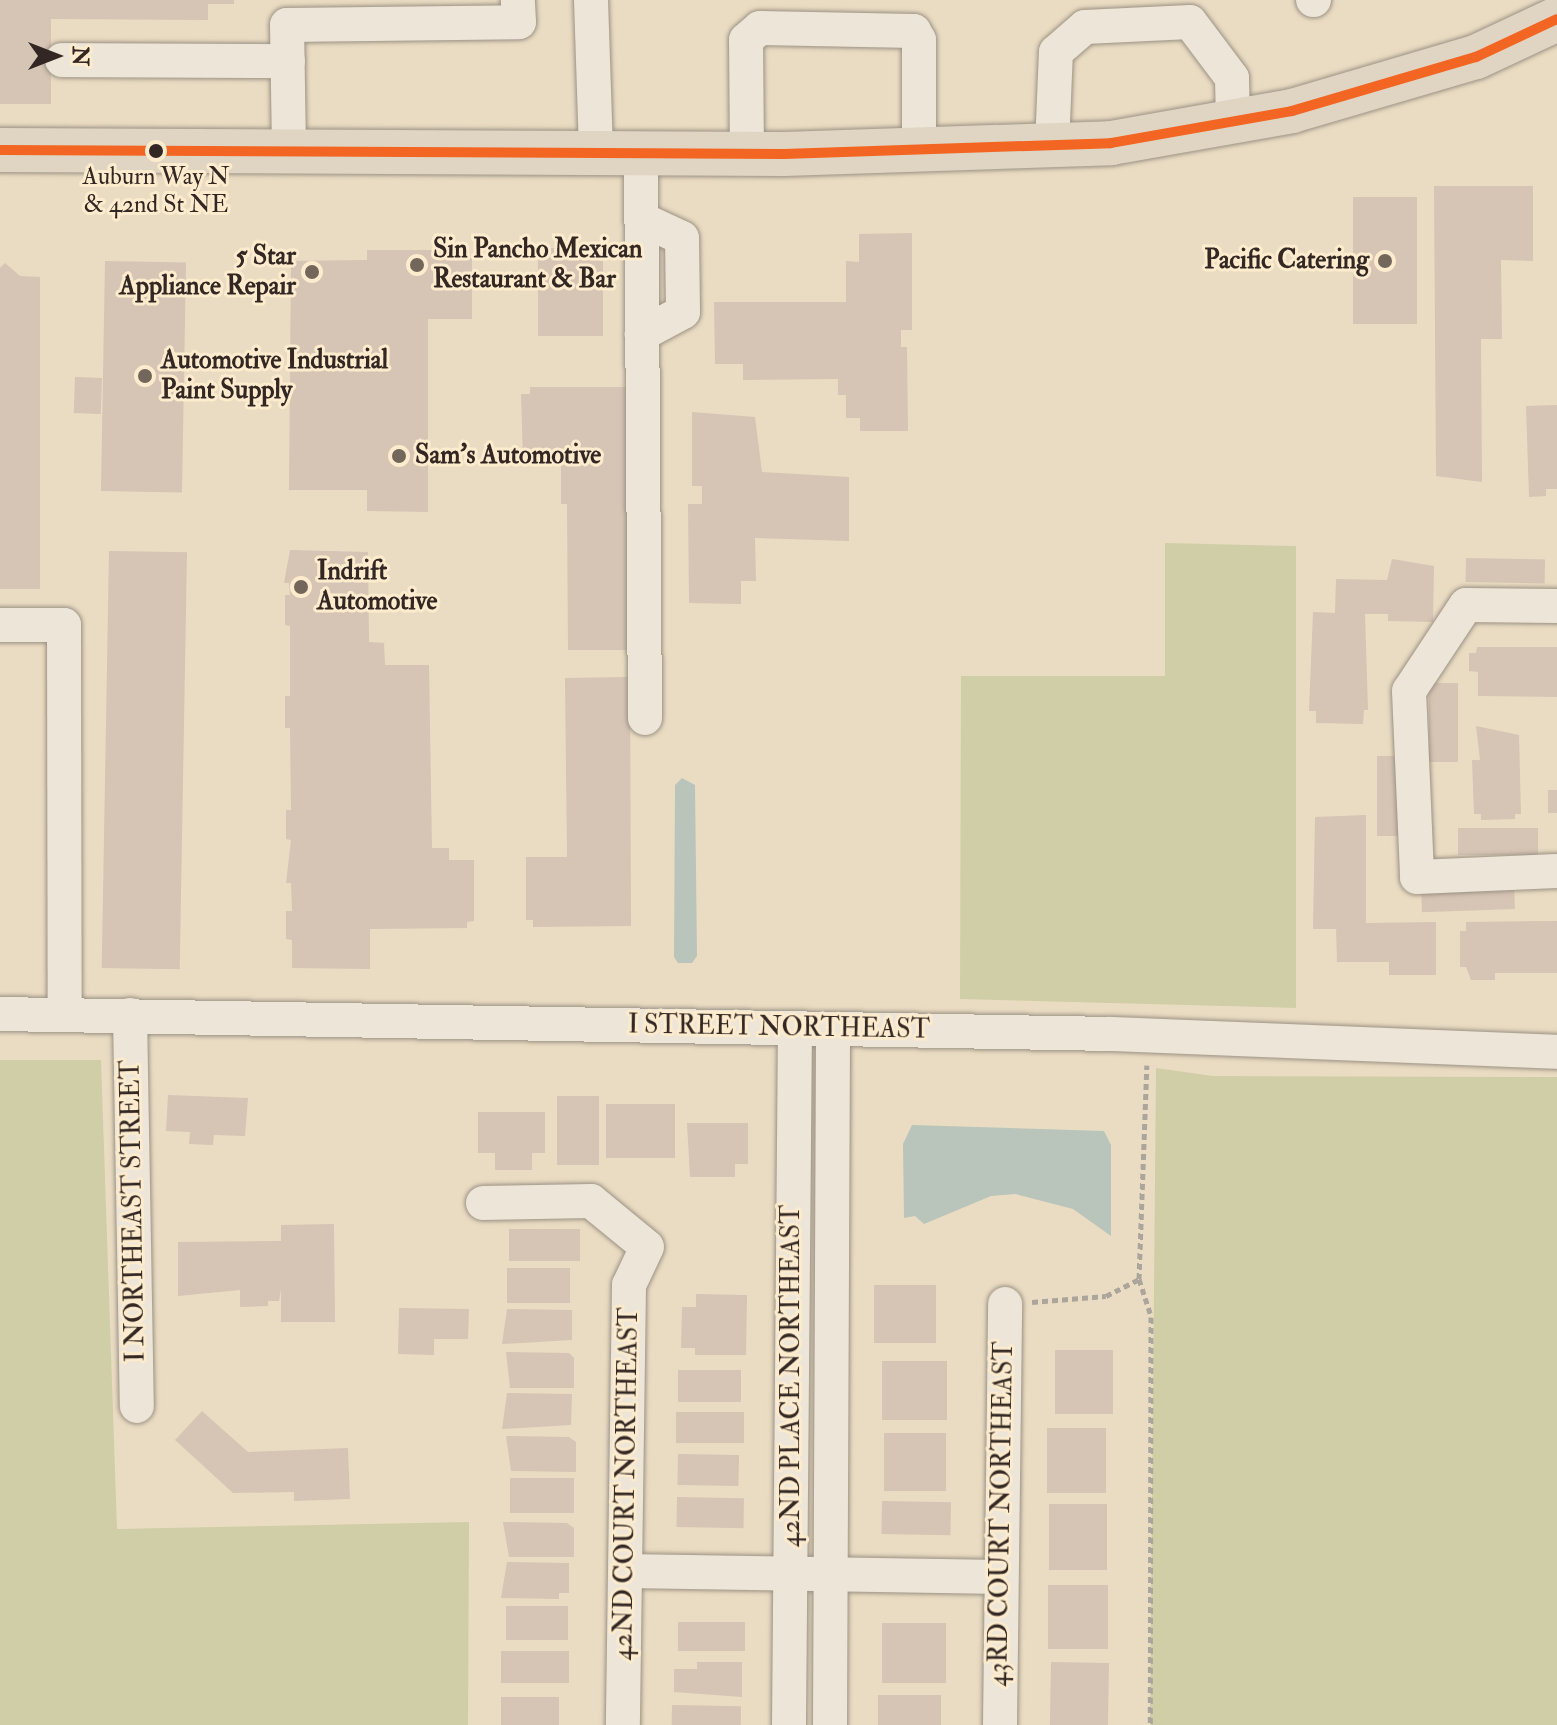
<!DOCTYPE html>
<html>
<head>
<meta charset="utf-8">
<style>
  body { margin:0 }
  #map { position:relative; width:1557px; height:1725px; overflow:hidden; background:#eadcc2; font-family:"IM FELL Double Pica",serif }
  div>[style] { position:absolute }
  [style*='--x'] { left:calc(var(--x)*1px); top:calc(var(--y)*1px); width:calc(var(--w)*1px); rotate:calc(var(--a)*1deg) }
  .green>* { inset:0; background:#d0cea6 }
  .water>* { inset:0; background:#b9c4bb }
  .building>* { inset:0; background:#d6c4b4; transform-origin:0 0 }
  .path>* { height:5px; margin-top:-2.5px; transform-origin:0; background:repeating-linear-gradient(90deg,#aca59b 0 6px,transparent 0 10px) }
  .roads { filter:drop-shadow(0 0 2px #9b9284) drop-shadow(0 0 2px #9b9284) }
  .minor>* { height:34px; margin:-17px; padding:0 17px; transform-origin:17px; border-radius:17px; background:#ede5d8 }
  .major>* { height:44px; margin:-22px; padding:0 22px; transform-origin:22px; border-radius:22px; background:#e0d5c3 }
  .bus-1>* { height:10px; margin:-5px; padding:0 5px; transform-origin:5px; border-radius:5px; background:#f26522 }
  .dots>* { width:22px; height:22px; translate:-50% -50%; box-sizing:border-box; border:4px solid #fcebcd; border-radius:50% }
  span { translate:-50% -50%; white-space:nowrap; text-align:center; line-height:1.15; -webkit-text-stroke:6px #fcebcd; paint-order:stroke }
  .bus-label { font-size:24px; color:#332723 }
  .poi-label { font-size:26px; color:#332723; font-weight:700 }
  .left { translate:0 -50%; text-align:left }
  .right { translate:-100% -50%; text-align:right }
  .street-label { font-size:26px; color:#332723 }
  .north { position:absolute; left:16px; top:16px; width:80px; height:80px; -webkit-text-stroke:6px #fcebcd; paint-order:stroke; rotate:90deg; font-size:22px; font-weight:700; line-height:32px; text-align:center; color:#332723 }
  .north::after { content:''; display:block; margin:auto; width:28px; height:36px; background:#332723; clip-path:polygon(50% 0,100% 100%,50% 72%,0 100%) }
</style>
</head>
<body>
<div id="map">
  <div class="green">
    <i style="clip-path:polygon(1165px 543px,1296px 546px,1296px 1008px,960px 999px,961px 676px,1165px 676px)"></i>
    <i style="clip-path:polygon(0 1060px,101px 1060px,117px 1529px,469px 1522px,468px 1725px,0 1725px)"></i>
    <i style="clip-path:polygon(1156px 1068px,1213px 1076px,1557px 1077px,1557px 1725px,1150px 1725px)"></i>
  </div>
  <div class="water">
    <i style="clip-path:polygon(682px 778px,695px 785px,697px 956px,692px 963px,678px 963px,674px 957px,675px 785px)"></i>
    <i style="clip-path:polygon(912px 1125px,1104px 1131px,1111px 1145px,1111px 1236px,1073px 1209px,1015px 1194px,991px 1196px,924px 1224px,915px 1216px,904px 1218px,903px 1144px)"></i>
  </div>
  <div class="building">
    <i style="clip-path:polygon(0 0,234px 0,234px 4px,208px 4px,208px 20px,51px 19px,51px 104px,0 104px)"></i>
    <i style="clip-path:polygon(1434px 186px,1533px 186px,1533px 261px,1501px 260px,1502px 339px,1481px 339px,1482px 482px,1436px 476px)"></i>
    <i style="left:1417px;top:197px;width:127px;height:64px;rotate:90deg"></i>
    <i style="clip-path:polygon(912px 233px,912px 330px,901px 330px,901px 347px,907px 347px,908px 431px,860px 431px,860px 418px,846px 418px,846px 395px,838px 395px,838px 379px,743px 380px,743px 364px,715px 364px,714px 302px,846px 302px,846px 261px,859px 262px,859px 234px)"></i>
    <i style="left:538px;top:248px;width:65px;height:88px"></i>
    <i style="clip-path:polygon(367px 250px,464px 250px,465px 255px,472px 255px,472px 319px,428px 319px,428px 512px,367px 511px,367px 490px,289px 490px,291px 261px,367px 260px)"></i>
    <i style="left:105px;top:261px;width:81px;height:230px;rotate:1deg"></i>
    <i style="clip-path:polygon(5px 263px,20px 276px,40px 277px,40px 589px,0 589px,0 268px)"></i>
    <i style="left:75px;top:377px;width:27px;height:36px;rotate:2deg"></i>
    <i style="clip-path:polygon(530px 387px,627px 387px,628px 650px,568px 650px,567px 504px,561px 504px,561px 461px,523px 460px,521px 394px,530px 394px)"></i>
    <i style="clip-path:polygon(1557px 405px,1557px 489px,1546px 489px,1546px 496px,1529px 497px,1526px 406px)"></i>
    <i style="clip-path:polygon(692px 412px,755px 417px,762px 472px,849px 477px,849px 541px,755px 538px,756px 581px,741px 581px,741px 604px,689px 603px,688px 504px,702px 504px,702px 486px,692px 486px)"></i>
    <i style="clip-path:polygon(290px 550px,368px 552px,369px 642px,384px 643px,385px 665px,429px 665px,432px 848px,449px 848px,449px 860px,474px 860px,474px 921px,467px 922px,467px 928px,370px 929px,370px 969px,292px 968px,292px 940px,286px 939px,286px 911px,292px 911px,291px 883px,286px 883px,291px 840px,286px 839px,286px 810px,291px 810px,290px 728px,285px 728px,285px 696px,290px 696px,290px 626px,285px 625px,285px 595px,290px 595px,289px 583px,284px 583px)"></i>
    <i style="left:109px;top:551px;width:78px;height:417px;rotate:1deg"></i>
    <i style="left:1466px;top:558px;width:79px;height:24px;rotate:1deg"></i>
    <i style="clip-path:polygon(1392px 559px,1434px 566px,1433px 622px,1388px 621px,1388px 614px,1365px 614px,1368px 710px,1364px 710px,1363px 724px,1316px 723px,1316px 711px,1309px 711px,1313px 612px,1335px 613px,1336px 579px,1387px 580px)"></i>
    <i style="clip-path:polygon(1477px 647px,1557px 647px,1557px 697px,1478px 696px,1478px 672px,1469px 671px,1469px 653px,1476px 653px)"></i>
    <i style="clip-path:polygon(630px 677px,631px 926px,533px 927px,533px 920px,526px 920px,526px 857px,567px 857px,565px 678px)"></i>
    <i style="left:1429px;top:683px;width:29px;height:79px"></i>
    <i style="clip-path:polygon(1476px 726px,1519px 735px,1521px 814px,1515px 814px,1515px 819px,1481px 820px,1481px 814px,1474px 814px,1472px 760px,1480px 760px)"></i>
    <i style="left:1377px;top:756px;width:28px;height:80px"></i>
    <i style="left:1548px;top:790px;width:9px;height:23px"></i>
    <i style="clip-path:polygon(1366px 815px,1366px 923px,1436px 922px,1436px 975px,1389px 975px,1389px 962px,1337px 962px,1336px 929px,1313px 929px,1315px 817px)"></i>
    <i style="left:1538px;top:828px;width:27px;height:80px;rotate:90deg"></i>
    <i style="left:1514px;top:883px;width:26px;height:93px;rotate:88deg"></i>
    <i style="clip-path:polygon(1557px 921px,1557px 973px,1495px 973px,1495px 980px,1471px 980px,1466px 967px,1460px 967px,1460px 931px,1466px 931px,1466px 922px)"></i>
    <i style="clip-path:polygon(168px 1095px,248px 1098px,245px 1136px,214px 1135px,213px 1145px,189px 1144px,190px 1132px,166px 1131px)"></i>
    <i style="left:557px;top:1096px;width:42px;height:69px"></i>
    <i style="left:606px;top:1104px;width:69px;height:54px"></i>
    <i style="clip-path:polygon(478px 1112px,545px 1112px,545px 1153px,532px 1153px,532px 1170px,495px 1170px,495px 1153px,478px 1153px)"></i>
    <i style="clip-path:polygon(687px 1123px,748px 1123px,748px 1164px,735px 1164px,735px 1177px,690px 1177px)"></i>
    <i style="clip-path:polygon(334px 1224px,335px 1322px,281px 1322px,281px 1289px,279px 1301px,268px 1301px,268px 1306px,240px 1307px,240px 1290px,178px 1296px,178px 1242px,281px 1241px,281px 1225px)"></i>
    <i style="left:509px;top:1229px;width:71px;height:32px"></i>
    <i style="left:507px;top:1268px;width:63px;height:35px"></i>
    <i style="left:874px;top:1285px;width:62px;height:58px"></i>
    <i style="clip-path:polygon(696px 1294px,747px 1295px,746px 1355px,695px 1355px,695px 1348px,681px 1348px,682px 1307px,696px 1307px)"></i>
    <i style="clip-path:polygon(399px 1308px,469px 1309px,468px 1339px,434px 1339px,434px 1355px,398px 1354px)"></i>
    <i style="clip-path:polygon(507px 1309px,572px 1310px,572px 1340px,502px 1344px)"></i>
    <i style="left:1055px;top:1350px;width:58px;height:64px"></i>
    <i style="clip-path:polygon(506px 1352px,569px 1353px,574px 1358px,574px 1388px,510px 1388px)"></i>
    <i style="left:947px;top:1361px;width:59px;height:65px;rotate:90deg"></i>
    <i style="left:678px;top:1370px;width:63px;height:32px"></i>
    <i style="clip-path:polygon(507px 1393px,572px 1394px,571px 1425px,502px 1429px)"></i>
    <i style="clip-path:polygon(202px 1411px,248px 1452px,348px 1448px,350px 1499px,294px 1501px,294px 1492px,233px 1493px,175px 1440px)"></i>
    <i style="left:676px;top:1412px;width:68px;height:31px"></i>
    <i style="left:1047px;top:1428px;width:59px;height:65px"></i>
    <i style="left:884px;top:1433px;width:62px;height:58px"></i>
    <i style="clip-path:polygon(506px 1436px,569px 1437px,576px 1442px,576px 1472px,511px 1471px)"></i>
    <i style="left:678px;top:1454px;width:61px;height:31px;rotate:1deg"></i>
    <i style="left:510px;top:1478px;width:64px;height:35px"></i>
    <i style="left:677px;top:1497px;width:67px;height:30px;rotate:1deg"></i>
    <i style="left:882px;top:1501px;width:69px;height:33px;rotate:1deg"></i>
    <i style="left:1107px;top:1504px;width:66px;height:58px;rotate:90deg"></i>
    <i style="clip-path:polygon(503px 1522px,567px 1523px,574px 1528px,574px 1557px,509px 1557px)"></i>
    <i style="clip-path:polygon(507px 1562px,569px 1563px,569px 1593px,559px 1593px,559px 1599px,501px 1598px)"></i>
    <i style="left:1048px;top:1585px;width:60px;height:64px"></i>
    <i style="left:506px;top:1606px;width:62px;height:34px"></i>
    <i style="left:678px;top:1622px;width:67px;height:29px"></i>
    <i style="left:882px;top:1623px;width:64px;height:60px"></i>
    <i style="left:501px;top:1651px;width:68px;height:32px"></i>
    <i style="clip-path:polygon(697px 1662px,742px 1662px,742px 1697px,674px 1692px,674px 1669px,697px 1669px)"></i>
    <i style="left:1051px;top:1662px;width:58px;height:63px;rotate:1deg"></i>
    <i style="left:878px;top:1695px;width:63px;height:30px"></i>
    <i style="left:501px;top:1697px;width:58px;height:28px"></i>
    <i style="left:672px;top:1705px;width:69px;height:20px;rotate:1deg"></i>
  </div>
  <div class="path">
    <i style="--x:1139;--y:1279;--w:40;--a:72"></i>
    <i style="--x:1151;--y:1317;--w:408;--a:90.1"></i>
    <i style="--x:1032;--y:1302;--w:74;--a:-4.6"></i>
    <i style="--x:1106;--y:1296;--w:37;--a:-27"></i>
    <i style="--x:1139;--y:1279;--w:214;--a:-87.9"></i>
  </div>
  <div class="roads">
    <div class="minor">
      <i style="--x:591;--y:0;--w:151;--a:88.1"></i>
      <i style="--x:1313;--y:0;--w:1;--a:0"></i>
      <i style="--x:62;--y:60;--w:226;--a:0.3"></i>
      <i style="--x:1052;--y:146;--w:94;--a:-87.6"></i>
      <i style="--x:1056;--y:52;--w:38;--a:-41"></i>
      <i style="--x:1085;--y:27;--w:105;--a:-2.7"></i>
      <i style="--x:1190;--y:22;--w:70;--a:53.1"></i>
      <i style="--x:1232;--y:78;--w:43;--a:88.7"></i>
      <i style="--x:289;--y:151;--w:126;--a:-90.9"></i>
      <i style="--x:287;--y:25;--w:232;--a:-0.7"></i>
      <i style="--x:519;--y:22;--w:22;--a:-93"></i>
      <i style="--x:641;--y:151;--w:567;--a:89.6"></i>
      <i style="--x:747;--y:153;--w:113;--a:-90.5"></i>
      <i style="--x:746;--y:40;--w:18;--a:-41"></i>
      <i style="--x:760;--y:28;--w:154;--a:1.1"></i>
      <i style="--x:914;--y:31;--w:10;--a:61"></i>
      <i style="--x:919;--y:40;--w:110;--a:90"></i>
      <i style="--x:641;--y:219;--w:45;--a:24.9"></i>
      <i style="--x:682;--y:238;--w:74;--a:89.2"></i>
      <i style="--x:683;--y:312;--w:47;--a:151.8"></i>
      <i style="--x:1557;--y:606;--w:91;--a:-179.4"></i>
      <i style="--x:1466;--y:605;--w:103;--a:123.5"></i>
      <i style="--x:1409;--y:691;--w:186;--a:87.5"></i>
      <i style="--x:1417;--y:877;--w:140;--a:-2.5"></i>
      <i style="--x:0;--y:625;--w:64;--a:0"></i>
      <i style="--x:64;--y:625;--w:389;--a:89.9"></i>
      <i style="--x:0;--y:1014;--w:1111;--a:1.03"></i>
      <i style="--x:1111;--y:1034;--w:446;--a:2.3"></i>
      <i style="--x:130;--y:1015;--w:391;--a:89"></i>
      <i style="--x:483;--y:1203;--w:108;--a:-1.1"></i>
      <i style="--x:591;--y:1201;--w:72;--a:39.4"></i>
      <i style="--x:647;--y:1247;--w:42;--a:115.3"></i>
      <i style="--x:629;--y:1285;--w:440;--a:90.8"></i>
      <i style="--x:627;--y:1571;--w:374;--a:0.9"></i>
      <i style="--x:789;--y:1725;--w:697;--a:-89.51"></i>
      <i style="--x:830;--y:1725;--w:696;--a:-89.75"></i>
      <i style="--x:1000;--y:1725;--w:421;--a:-89.3"></i>
    </div>
    <div class="major">
      <i style="--x:0;--y:150;--w:784;--a:0.29"></i>
      <i style="--x:784;--y:154;--w:327;--a:-1.9"></i>
      <i style="--x:1111;--y:143;--w:184;--a:-10"></i>
      <i style="--x:1292;--y:111;--w:192;--a:-16.4"></i>
      <i style="--x:1476;--y:57;--w:89;--a:-25.1"></i>
    </div>
  </div>
  <div class="bus-1">
    <i style="--x:0;--y:150;--w:784;--a:0.29"></i>
    <i style="--x:784;--y:154;--w:327;--a:-1.9"></i>
    <i style="--x:1111;--y:143;--w:184;--a:-10"></i>
    <i style="--x:1292;--y:111;--w:192;--a:-16.4"></i>
    <i style="--x:1476;--y:57;--w:89;--a:-25.1"></i>
  </div>
  <div class="dots">
    <i style="left:156px;top:151px;background:#332723"></i>
    <i style="left:1385px;top:261px;background:#73665b"></i>
    <i style="left:417px;top:265px;background:#73665b"></i>
    <i style="left:312px;top:272px;background:#73665b"></i>
    <i style="left:145px;top:376px;background:#73665b"></i>
    <i style="left:399px;top:456px;background:#73665b"></i>
    <i style="left:301px;top:587px;background:#73665b"></i>
  </div>
  <div class="bus-label">
    <span style="left:156px;top:191px">Auburn Way N<br>&amp; 42nd St NE</span>
  </div>
  <div class="poi-label">
    <span class="left" style="left:433px;top:265px">Sin Pancho Mexican<br>Restaurant &amp; Bar</span>
    <span class="right" style="left:296px;top:272px">5 Star<br>Appliance Repair</span>
    <span class="right" style="left:1369px;top:261px">Pacific Catering</span>
    <span class="left" style="left:161px;top:376px">Automotive Industrial<br>Paint Supply</span>
    <span class="left" style="left:415px;top:456px">Sam's Automotive</span>
    <span class="left" style="left:317px;top:587px">Indrift<br>Automotive</span>
  </div>
  <div class="street-label">
    <span style="left:779px;top:1028px;rotate:1deg">I STREET NORTHEAST</span>
    <span style="left:134px;top:1211px;rotate:-91deg">I NORTHEAST STREET</span>
    <span style="left:792px;top:1376px;rotate:-90deg">42ND PLACE NORTHEAST</span>
    <span style="left:627px;top:1484px;rotate:-89deg">42ND COURT NORTHEAST</span>
    <span style="left:1002px;top:1514px;rotate:-89deg">43RD COURT NORTHEAST</span>
  </div>
  <div class="north">N</div>
</div>
</body>
</html>
